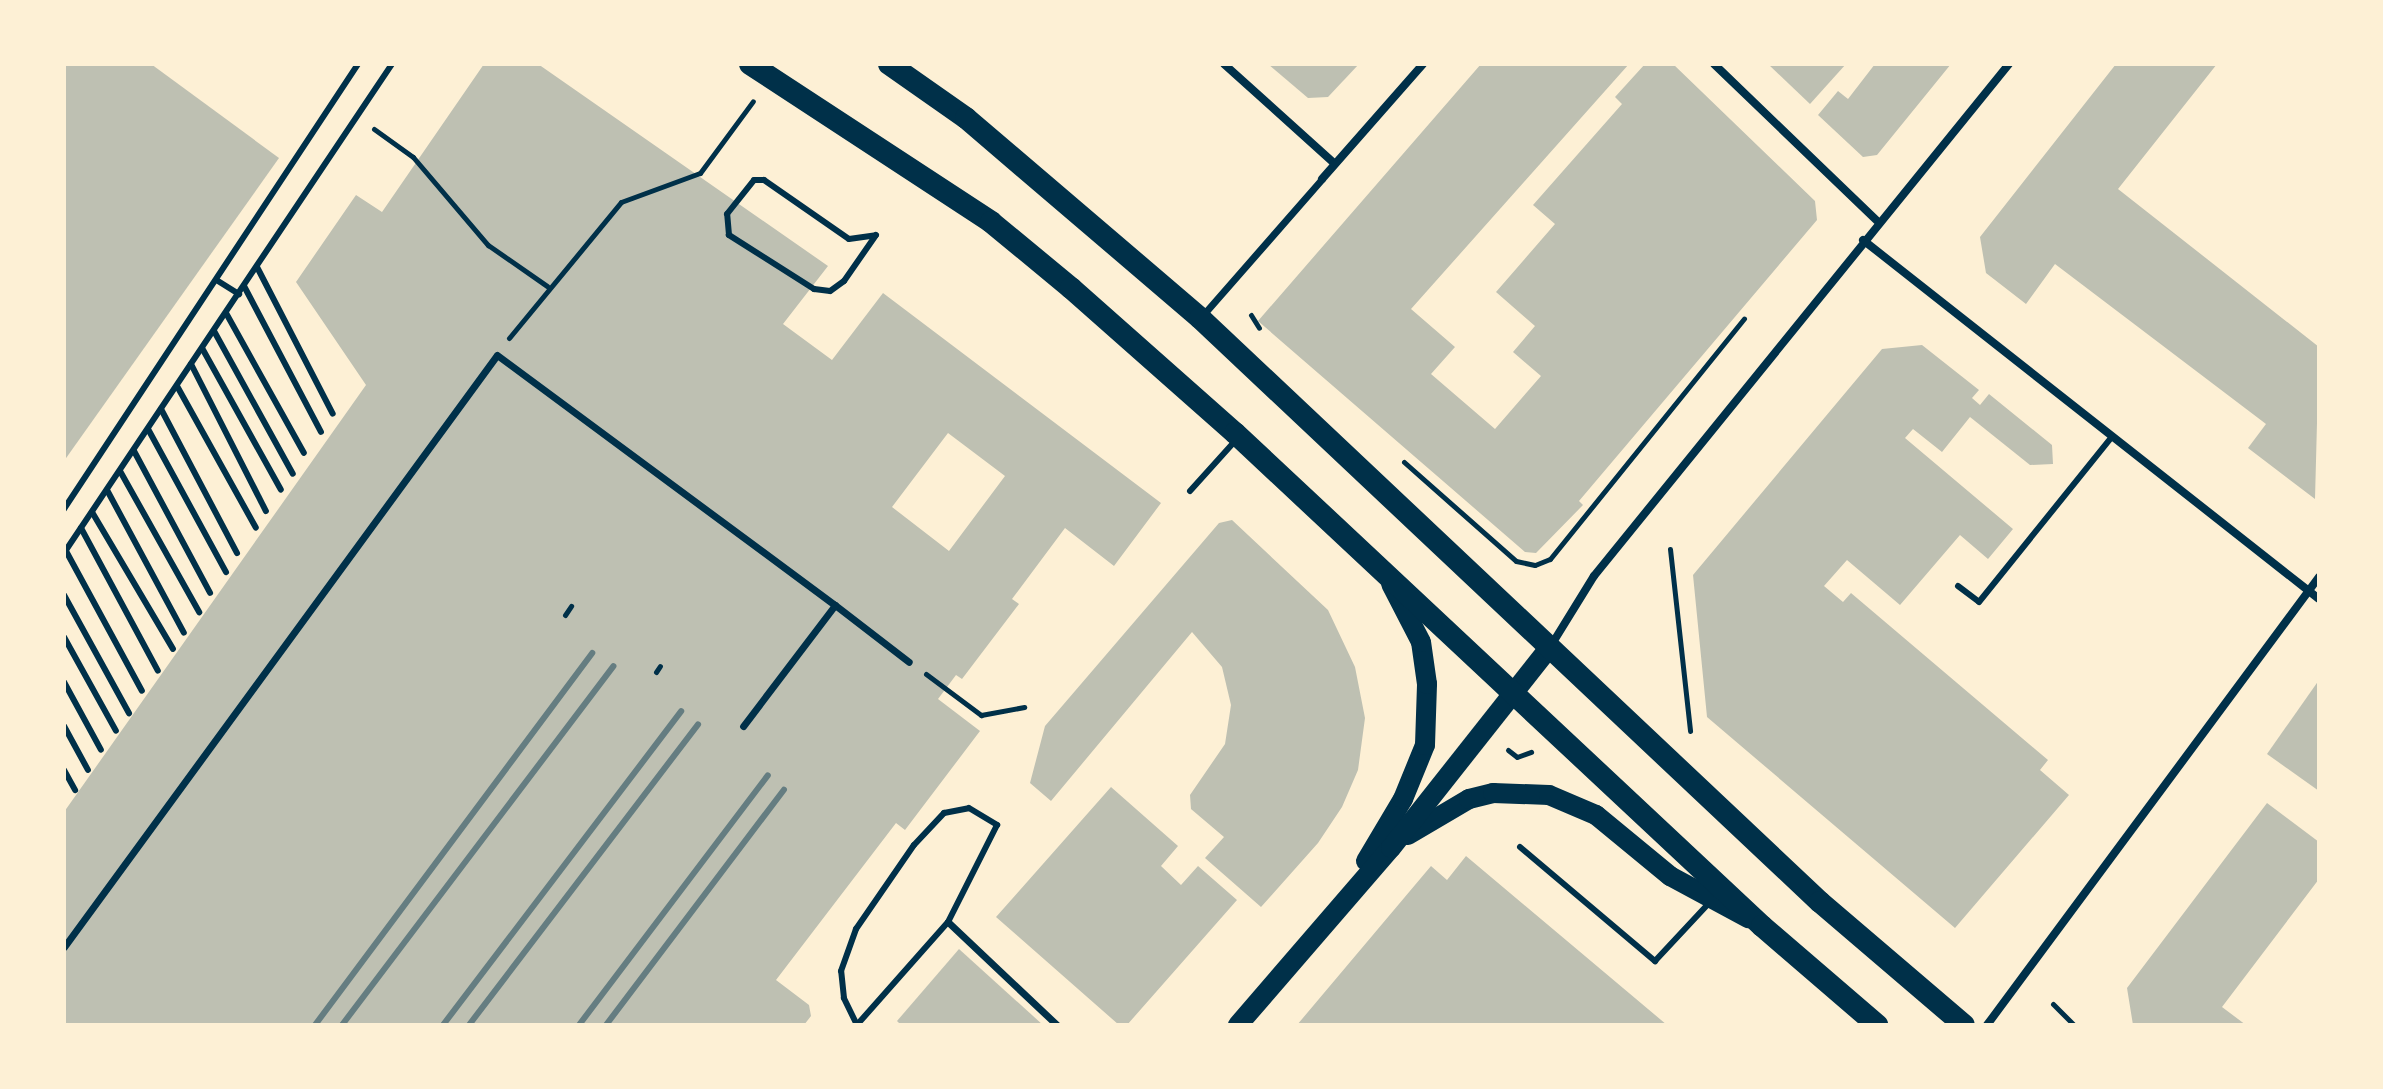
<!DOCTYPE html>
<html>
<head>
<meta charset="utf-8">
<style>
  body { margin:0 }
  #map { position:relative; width:2383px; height:1089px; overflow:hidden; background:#fdf0d5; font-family:"Space Grotesk",sans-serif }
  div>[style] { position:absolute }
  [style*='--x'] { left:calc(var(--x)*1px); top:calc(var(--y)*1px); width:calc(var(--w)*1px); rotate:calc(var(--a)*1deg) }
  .building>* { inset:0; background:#bec0b2 }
  .path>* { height:5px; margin:-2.5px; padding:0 2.5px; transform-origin:2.5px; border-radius:2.5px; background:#003049 }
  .service>* { height:6px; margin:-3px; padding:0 3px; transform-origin:3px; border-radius:3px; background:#003049 }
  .pedestrian>* { height:7px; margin:-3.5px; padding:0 3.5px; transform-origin:3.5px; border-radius:3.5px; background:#003049 }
  .minor>* { height:8px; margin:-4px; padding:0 4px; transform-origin:4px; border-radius:4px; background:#003049 }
  .primary>* { height:20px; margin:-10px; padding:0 10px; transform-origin:10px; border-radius:10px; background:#003049 }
  .trunk>* { height:22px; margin:-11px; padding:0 11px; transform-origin:11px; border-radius:11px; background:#003049 }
  .rail>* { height:6px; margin:-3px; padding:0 3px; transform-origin:3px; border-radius:3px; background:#657d81 }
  span { translate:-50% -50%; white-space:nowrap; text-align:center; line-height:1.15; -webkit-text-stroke:6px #fdf0d5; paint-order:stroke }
  .frame { position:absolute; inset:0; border:66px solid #fdf0d5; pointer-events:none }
</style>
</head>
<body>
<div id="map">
  <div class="building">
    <i style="clip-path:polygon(64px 64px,151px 64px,279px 158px,64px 461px)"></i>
    <i style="clip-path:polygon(evenodd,484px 64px,538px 64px,828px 266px,783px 324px,832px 360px,883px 293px,1161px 503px,1114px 566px,1065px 528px,1012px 599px,1019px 604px,962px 679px,956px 675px,938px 699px,980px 731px,905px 830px,896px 823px,776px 980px,809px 1005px,811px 1016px,804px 1025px,64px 1025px,64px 812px,366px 385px,296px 282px,356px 195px,382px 212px,484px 64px,948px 433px,1005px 476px,949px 551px,892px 507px,948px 433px)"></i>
    <i style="clip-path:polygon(1268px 64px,1359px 64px,1328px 97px,1308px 98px)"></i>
    <i style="clip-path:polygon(1481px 64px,1629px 64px,1411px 309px,1455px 347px,1431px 374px,1495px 429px,1541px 376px,1513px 352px,1535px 326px,1496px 292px,1555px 224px,1533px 205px,1622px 104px,1615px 97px,1645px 64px,1673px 64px,1815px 201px,1817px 220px,1579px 501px,1583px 505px,1536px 553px,1525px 552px,1258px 321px)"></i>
    <i style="clip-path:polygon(1768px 64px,1846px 64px,1810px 104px)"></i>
    <i style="clip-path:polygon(1875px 64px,1951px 64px,1877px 155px,1863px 157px,1818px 115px,1838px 91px,1848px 99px)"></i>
    <i style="clip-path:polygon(2116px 64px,2217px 64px,2118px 189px,2319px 347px,2315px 499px,2248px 448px,2266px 424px,2055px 264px,2026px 304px,1986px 273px,1980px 237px)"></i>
    <i style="clip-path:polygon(1922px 345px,1979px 390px,1972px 398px,1980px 405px,1989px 394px,2052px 445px,2053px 464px,2030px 465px,1970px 417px,1942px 452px,1913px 429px,1905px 438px,2013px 529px,1988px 559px,1960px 535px,1900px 605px,1847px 560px,1824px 586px,1843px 602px,1851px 593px,2048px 760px,2040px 770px,2069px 795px,1955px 928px,1707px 717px,1693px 575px,1882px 349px)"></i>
    <i style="clip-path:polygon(1232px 520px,1328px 610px,1355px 667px,1365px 718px,1358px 770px,1342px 807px,1318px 843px,1261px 907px,1205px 858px,1224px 837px,1191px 809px,1190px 795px,1225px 744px,1231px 705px,1222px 667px,1192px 632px,1051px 801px,1030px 783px,1045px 726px,1219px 523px)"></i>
    <i style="clip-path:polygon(2319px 680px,2319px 791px,2267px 754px)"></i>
    <i style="clip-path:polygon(1111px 787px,1178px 846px,1161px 866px,1181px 885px,1198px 866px,1237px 900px,1127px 1025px,1119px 1025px,996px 917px)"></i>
    <i style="clip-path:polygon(2267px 803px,2319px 842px,2319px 879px,2222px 1007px,2246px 1025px,2133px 1025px,2127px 988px)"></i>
    <i style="clip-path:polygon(1466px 856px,1667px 1025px,1297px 1025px,1431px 866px,1447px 880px)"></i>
    <i style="clip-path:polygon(959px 949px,1043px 1025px,901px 1025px,897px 1021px)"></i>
  </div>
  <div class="path">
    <i style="--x:374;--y:129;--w:48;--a:35.7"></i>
    <i style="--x:413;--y:157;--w:116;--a:49.6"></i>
    <i style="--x:488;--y:245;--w:72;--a:34.8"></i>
    <i style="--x:1251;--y:315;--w:15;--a:58"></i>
    <i style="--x:509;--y:338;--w:176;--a:-50.5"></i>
    <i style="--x:621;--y:202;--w:84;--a:-20.2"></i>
    <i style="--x:700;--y:173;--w:89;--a:-53.6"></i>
    <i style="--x:1404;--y:462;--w:149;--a:41.5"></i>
    <i style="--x:1516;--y:561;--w:19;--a:12"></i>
    <i style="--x:1535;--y:565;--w:16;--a:-22"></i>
    <i style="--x:1550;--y:559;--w:309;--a:-51.1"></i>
    <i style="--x:1670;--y:549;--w:183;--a:83.7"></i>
    <i style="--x:565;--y:615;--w:11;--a:-56"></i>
    <i style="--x:656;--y:672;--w:7;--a:-56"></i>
    <i style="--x:926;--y:674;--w:69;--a:36.7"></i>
    <i style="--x:981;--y:715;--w:44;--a:-10.5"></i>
    <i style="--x:1508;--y:750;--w:11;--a:38"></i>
    <i style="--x:1517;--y:757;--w:15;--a:-20"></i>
    <i style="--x:2053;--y:1004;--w:30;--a:45"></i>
  </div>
  <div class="service">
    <i style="--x:754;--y:180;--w:10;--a:0"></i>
    <i style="--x:764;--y:180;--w:103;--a:34.8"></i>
    <i style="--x:849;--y:239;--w:27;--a:-8"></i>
    <i style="--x:876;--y:235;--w:56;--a:124.8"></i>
    <i style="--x:844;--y:281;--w:17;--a:144"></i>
    <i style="--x:830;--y:291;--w:16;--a:-173"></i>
    <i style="--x:814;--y:289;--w:101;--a:-147.6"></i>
    <i style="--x:729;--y:235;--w:21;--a:-95"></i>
    <i style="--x:727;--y:214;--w:43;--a:-51.5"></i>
    <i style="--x:257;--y:267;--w:165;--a:62.7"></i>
    <i style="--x:218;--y:281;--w:25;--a:32"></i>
    <i style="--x:244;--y:286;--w:165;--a:62.2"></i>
    <i style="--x:226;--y:313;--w:160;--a:60.9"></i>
    <i style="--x:214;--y:331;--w:163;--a:61.1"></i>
    <i style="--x:202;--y:348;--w:162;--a:60.9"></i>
    <i style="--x:191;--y:364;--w:165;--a:63"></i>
    <i style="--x:177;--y:386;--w:162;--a:60.9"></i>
    <i style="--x:161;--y:409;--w:163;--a:62.2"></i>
    <i style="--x:148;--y:429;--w:163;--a:61.4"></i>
    <i style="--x:134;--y:451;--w:161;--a:61.8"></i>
    <i style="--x:120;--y:471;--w:162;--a:60.7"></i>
    <i style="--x:107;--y:490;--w:162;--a:61.7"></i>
    <i style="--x:1190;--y:491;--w:69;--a:-48"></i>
    <i style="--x:64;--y:509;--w:533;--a:-56.55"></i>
    <i style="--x:92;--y:512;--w:159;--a:59.4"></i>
    <i style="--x:81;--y:528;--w:162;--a:61.7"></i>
    <i style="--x:66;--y:551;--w:159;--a:61.5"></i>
    <i style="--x:64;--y:553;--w:589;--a:-56.15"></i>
    <i style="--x:1958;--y:586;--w:26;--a:37"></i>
    <i style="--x:1979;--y:602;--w:211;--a:-51.2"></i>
    <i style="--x:64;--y:595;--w:135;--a:61.2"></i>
    <i style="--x:64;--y:637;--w:107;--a:61"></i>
    <i style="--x:64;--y:682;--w:77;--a:61.4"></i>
    <i style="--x:64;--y:726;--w:50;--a:61.4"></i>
    <i style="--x:64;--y:770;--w:23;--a:61"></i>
    <i style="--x:969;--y:808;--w:33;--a:31"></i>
    <i style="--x:997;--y:825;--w:109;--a:116.8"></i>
    <i style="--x:948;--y:922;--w:137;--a:131.5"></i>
    <i style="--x:857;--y:1025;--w:30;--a:-116"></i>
    <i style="--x:844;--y:998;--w:27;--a:-96"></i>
    <i style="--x:841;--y:971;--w:45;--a:-70.3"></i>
    <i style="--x:856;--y:929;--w:102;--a:-55.4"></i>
    <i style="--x:914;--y:845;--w:44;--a:-46.8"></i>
    <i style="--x:944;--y:813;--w:25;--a:-11"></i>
    <i style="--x:1520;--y:847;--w:177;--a:40.2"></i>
    <i style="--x:1655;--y:961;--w:81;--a:-47"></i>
  </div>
  <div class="pedestrian">
    <i style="--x:1202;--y:316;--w:182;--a:-48.8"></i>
    <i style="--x:835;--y:605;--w:93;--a:37.6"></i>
    <i style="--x:948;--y:922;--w:150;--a:43.4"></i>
    <i style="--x:64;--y:947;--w:733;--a:-53.82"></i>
    <i style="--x:497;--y:355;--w:420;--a:36.5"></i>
    <i style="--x:835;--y:605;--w:152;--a:127.2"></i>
  </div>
  <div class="minor">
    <i style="--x:1224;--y:64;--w:149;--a:42"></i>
    <i style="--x:1714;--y:64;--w:226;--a:43.9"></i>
    <i style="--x:1322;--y:179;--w:153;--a:-48.7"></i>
    <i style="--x:1863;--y:240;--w:580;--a:38.21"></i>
    <i style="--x:1552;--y:644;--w:80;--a:-58.3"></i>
    <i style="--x:1594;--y:576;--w:659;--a:-50.97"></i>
    <i style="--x:1987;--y:1025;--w:558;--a:-53.46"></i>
  </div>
  <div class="primary">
    <i style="--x:1408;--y:835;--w:71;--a:-30.5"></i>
    <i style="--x:1469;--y:799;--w:25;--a:-14"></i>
    <i style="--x:1493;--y:793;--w:56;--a:2"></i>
    <i style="--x:1549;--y:795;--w:51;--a:23.1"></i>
    <i style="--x:1596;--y:815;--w:96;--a:39.5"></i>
    <i style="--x:1670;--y:876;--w:89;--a:28.3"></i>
    <i style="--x:1366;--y:861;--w:72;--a:-59.2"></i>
    <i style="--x:1403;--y:799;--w:58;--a:-67.8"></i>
    <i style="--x:1425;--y:745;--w:61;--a:-88.1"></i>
    <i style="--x:1427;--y:684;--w:42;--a:-98.1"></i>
    <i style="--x:1421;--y:642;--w:65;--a:-117.3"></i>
    <i style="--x:1238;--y:1025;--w:234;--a:-49.2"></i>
    <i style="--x:1391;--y:848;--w:256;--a:-51.7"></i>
  </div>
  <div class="trunk">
    <i style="--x:750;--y:64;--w:288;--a:33.2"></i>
    <i style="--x:991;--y:222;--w:104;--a:39.5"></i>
    <i style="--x:1071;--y:288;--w:219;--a:41.5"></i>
    <i style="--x:1235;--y:433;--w:722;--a:43.09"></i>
    <i style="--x:1762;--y:926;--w:152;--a:40.7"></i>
    <i style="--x:889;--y:64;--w:94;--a:35"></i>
    <i style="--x:966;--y:118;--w:308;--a:40.5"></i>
    <i style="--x:1200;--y:318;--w:852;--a:43.29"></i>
    <i style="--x:1820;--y:902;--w:189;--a:40.5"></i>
  </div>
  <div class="rail">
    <i style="--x:315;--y:1025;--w:464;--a:-53.3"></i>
    <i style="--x:342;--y:1025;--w:450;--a:-52.9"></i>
    <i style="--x:443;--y:1025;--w:394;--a:-52.8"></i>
    <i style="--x:469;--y:1025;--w:378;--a:-52.7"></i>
    <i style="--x:579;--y:1025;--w:313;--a:-52.9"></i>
    <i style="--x:606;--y:1025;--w:295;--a:-52.9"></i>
  </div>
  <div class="frame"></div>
</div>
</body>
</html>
